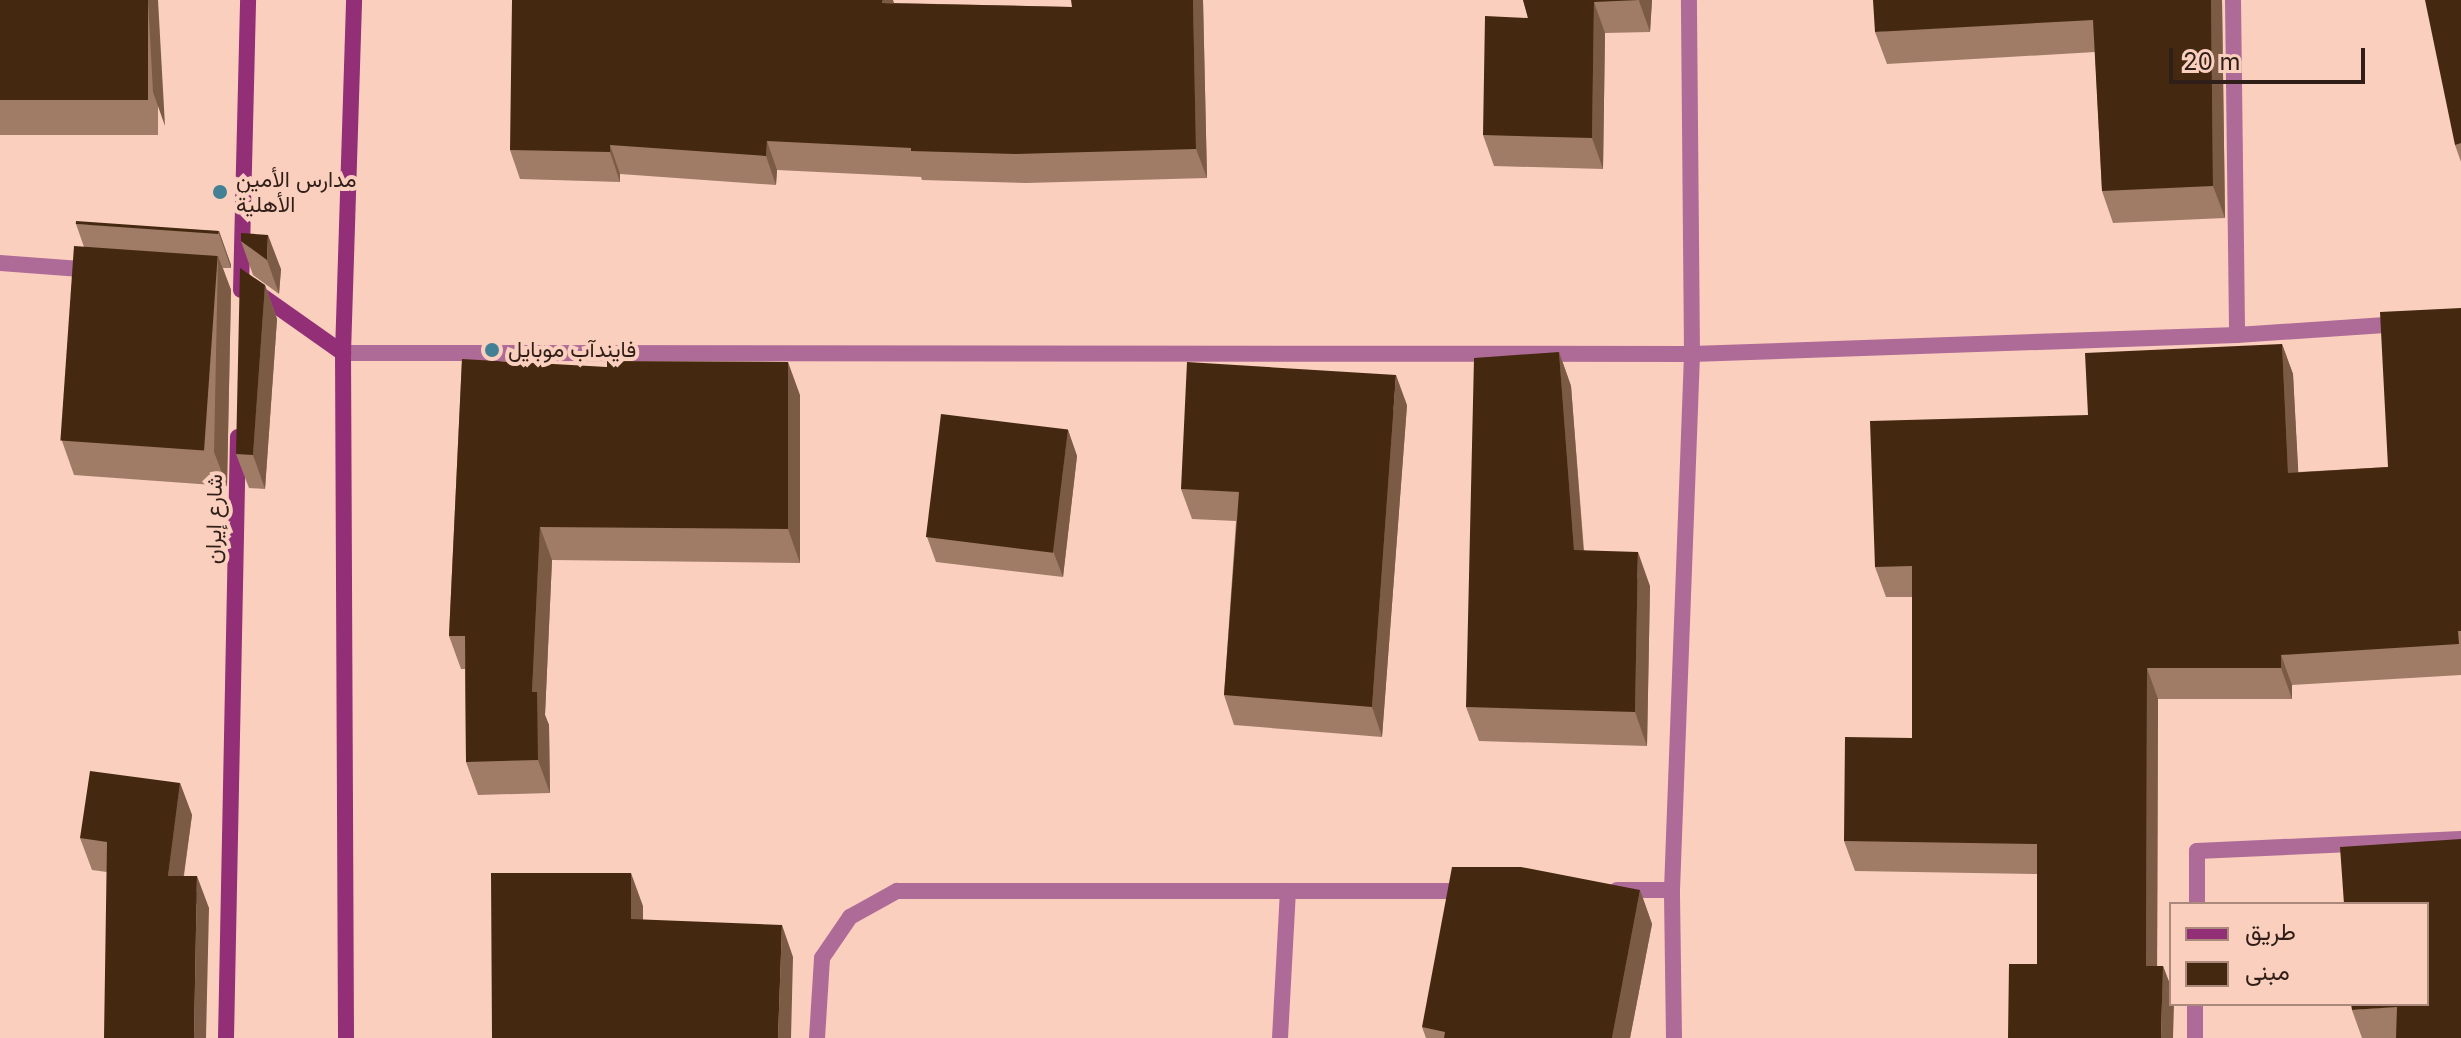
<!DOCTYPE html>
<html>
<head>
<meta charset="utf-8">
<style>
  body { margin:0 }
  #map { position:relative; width:2461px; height:1038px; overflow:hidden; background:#fbcfbe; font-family:Inter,Vazirmatn,sans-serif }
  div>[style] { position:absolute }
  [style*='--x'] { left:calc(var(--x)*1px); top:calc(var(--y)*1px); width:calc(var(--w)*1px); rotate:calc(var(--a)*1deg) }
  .street>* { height:16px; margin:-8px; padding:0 8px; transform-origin:8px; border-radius:8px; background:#af6b97 }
  .secondary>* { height:16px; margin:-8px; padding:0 8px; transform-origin:8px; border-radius:8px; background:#932f76 }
  .wall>* { inset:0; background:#a07c67; transform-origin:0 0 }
  .shaded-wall>* { inset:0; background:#7b5b44 }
  .building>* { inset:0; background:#442910; transform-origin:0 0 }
  .dots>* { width:22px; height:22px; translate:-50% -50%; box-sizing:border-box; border:4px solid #fbcfbe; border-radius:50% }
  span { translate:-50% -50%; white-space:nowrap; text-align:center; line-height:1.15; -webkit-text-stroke:8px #fbcfbe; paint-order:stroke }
  .poi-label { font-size:22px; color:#301f19 }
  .left { translate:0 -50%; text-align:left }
  .street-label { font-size:22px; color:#301f19 }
  .legend { position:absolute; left:2169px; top:902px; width:260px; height:104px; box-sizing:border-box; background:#fbcfbe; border:2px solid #aa897c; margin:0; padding:10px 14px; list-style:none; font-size:24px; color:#301f19 }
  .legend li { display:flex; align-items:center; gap:16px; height:40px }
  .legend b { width:40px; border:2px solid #aa897c }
  .scale { position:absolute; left:2169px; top:48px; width:196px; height:36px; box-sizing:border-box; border:4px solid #301f19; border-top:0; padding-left:10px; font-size:24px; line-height:28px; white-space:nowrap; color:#301f19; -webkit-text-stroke:6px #fbcfbe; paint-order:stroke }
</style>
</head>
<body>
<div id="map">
  <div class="street">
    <i style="--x:2233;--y:0;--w:335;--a:89.3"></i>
    <i style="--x:0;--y:263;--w:94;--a:4.3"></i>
    <i style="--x:343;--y:353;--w:1349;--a:0.04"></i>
    <i style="--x:1692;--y:354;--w:545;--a:-2"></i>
    <i style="--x:2237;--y:335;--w:163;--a:-3.9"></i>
    <i style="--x:1617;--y:890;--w:55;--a:0"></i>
    <i style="--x:2197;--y:904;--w:53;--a:-90"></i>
    <i style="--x:2197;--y:851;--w:264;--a:-2.6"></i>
    <i style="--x:817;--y:1038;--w:80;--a:-86.4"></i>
    <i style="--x:822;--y:958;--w:50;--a:-55.7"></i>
    <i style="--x:850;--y:917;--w:54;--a:-29"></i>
    <i style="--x:897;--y:891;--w:569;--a:0"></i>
    <i style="--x:1280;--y:1038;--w:146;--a:-86.9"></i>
    <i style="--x:1674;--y:1038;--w:148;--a:-90.8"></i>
    <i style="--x:1672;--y:890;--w:536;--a:-87.86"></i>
    <i style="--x:1692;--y:354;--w:354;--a:-90.5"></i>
    <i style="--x:2195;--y:1038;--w:34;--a:-90"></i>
  </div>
  <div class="secondary">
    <i style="--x:241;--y:290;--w:290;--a:-88.6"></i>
    <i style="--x:255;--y:291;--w:108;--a:35.2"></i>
    <i style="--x:226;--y:1038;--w:601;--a:-88.86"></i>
    <i style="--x:346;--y:1038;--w:685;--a:-90.25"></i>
    <i style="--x:343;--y:353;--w:353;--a:-88.2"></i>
  </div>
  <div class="wall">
    <i style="left:0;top:0;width:158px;height:135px"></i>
    <i style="clip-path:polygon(1203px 0,1207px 178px,1026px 183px,922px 180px,921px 177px,777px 170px,776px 185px,620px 174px,620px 182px,520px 179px,510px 150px,894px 3px,1072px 7px)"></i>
    <i style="clip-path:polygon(1523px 0,1652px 0,1650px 32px,1605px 33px,1603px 169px,1494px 166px,1483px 135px,1528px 18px)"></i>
    <i style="clip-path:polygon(2222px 0,2225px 218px,2113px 223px,2102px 191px,2095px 52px,1887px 64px,1875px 32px)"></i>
    <i style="clip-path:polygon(2461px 0,2461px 162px,2455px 145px)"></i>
    <i style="clip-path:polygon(76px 224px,219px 231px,231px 265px,231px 268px,223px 268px,231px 290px,227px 486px,74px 475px,62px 441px,84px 247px)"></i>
    <i style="clip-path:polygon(241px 241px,281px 269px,279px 294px,253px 275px)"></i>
    <i style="clip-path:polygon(265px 285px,277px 319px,265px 489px,249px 488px,236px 454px)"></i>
    <i style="clip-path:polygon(2461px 308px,2461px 675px,2292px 685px,2292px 699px,2158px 699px,2157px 966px,2163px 966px,2171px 987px,2171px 1004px,2037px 964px,2037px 874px,1855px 871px,1844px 841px,1912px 738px,1912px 597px,1886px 597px,1875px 567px,2088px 415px,2282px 344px,2293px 374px,2298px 472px,2388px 467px)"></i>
    <i style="clip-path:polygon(1559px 352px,1571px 386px,1584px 550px,1650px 586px,1647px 746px,1479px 741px,1466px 707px)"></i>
    <i style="clip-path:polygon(462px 359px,800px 395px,800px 563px,552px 560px,545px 715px,549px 725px,550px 793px,478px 795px,466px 762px,465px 669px,461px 669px,449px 636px)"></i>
    <i style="clip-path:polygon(1407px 405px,1382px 737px,1234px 725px,1224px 695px,1236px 521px,1192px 519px,1181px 489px)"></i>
    <i style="clip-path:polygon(1068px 430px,1077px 456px,1063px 577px,936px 562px,927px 537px)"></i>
    <i style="clip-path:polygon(180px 783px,192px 815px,184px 876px,209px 908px,107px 872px,92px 870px,80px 838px)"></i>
    <i style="clip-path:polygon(1640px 890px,1652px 924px,1630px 1038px,1426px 1038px,1422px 1027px)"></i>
    <i style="clip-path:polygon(2427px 1004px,2461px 1038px,2362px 1038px,2352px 1010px)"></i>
  </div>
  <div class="shaded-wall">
    <i style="clip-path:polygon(148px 0,158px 0,165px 126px,153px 92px)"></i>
    <i style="clip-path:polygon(883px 0,893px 0,894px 3px,882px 3px)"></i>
    <i style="clip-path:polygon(1193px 0,1203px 0,1207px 178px,1196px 149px)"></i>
    <i style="clip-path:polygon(1639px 0,1652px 0,1650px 32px,1639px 1px)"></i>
    <i style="clip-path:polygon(2211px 0,2222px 0,2225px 218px,2213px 186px)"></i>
    <i style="clip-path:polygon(1594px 2px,1605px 33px,1603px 169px,1592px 138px)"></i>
    <i style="clip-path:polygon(767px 141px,777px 170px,776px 185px,766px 156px)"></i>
    <i style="clip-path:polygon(610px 145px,620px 174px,620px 182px,610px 152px)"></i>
    <i style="clip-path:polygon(219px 231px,231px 265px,231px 268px,219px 234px)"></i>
    <i style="clip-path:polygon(268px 235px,281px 269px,279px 294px,267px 260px)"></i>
    <i style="clip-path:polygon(218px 256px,231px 290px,227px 486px,214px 452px)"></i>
    <i style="clip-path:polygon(265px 285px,277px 319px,265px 489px,253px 455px)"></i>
    <i style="clip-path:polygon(2282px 344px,2293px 374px,2300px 503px,2288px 473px)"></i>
    <i style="clip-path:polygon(1559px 352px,1571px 386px,1586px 584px,1574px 550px)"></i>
    <i style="clip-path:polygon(788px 362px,800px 395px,800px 563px,788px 529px)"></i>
    <i style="clip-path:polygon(1396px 375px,1407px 405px,1382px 737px,1372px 707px)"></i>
    <i style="clip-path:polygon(1068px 430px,1077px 456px,1063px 577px,1053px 551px)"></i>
    <i style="clip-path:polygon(540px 527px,552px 560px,545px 715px,549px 725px,550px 793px,538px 760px,532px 692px)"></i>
    <i style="clip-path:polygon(1638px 552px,1650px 586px,1647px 746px,1635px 712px)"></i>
    <i style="clip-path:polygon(2281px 655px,2292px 685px,2292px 699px,2281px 668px)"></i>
    <i style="clip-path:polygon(2147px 668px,2158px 699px,2157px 996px,2146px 966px)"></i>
    <i style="clip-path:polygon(180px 783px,192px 815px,179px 908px,168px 876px)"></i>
    <i style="clip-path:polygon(631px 873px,643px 906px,643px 952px,631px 919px)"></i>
    <i style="clip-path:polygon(197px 876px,209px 908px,206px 1038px,194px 1038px)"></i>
    <i style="clip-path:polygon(1640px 890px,1652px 924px,1630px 1038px,1612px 1038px)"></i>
    <i style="clip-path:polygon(782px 925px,793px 957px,791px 1038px,778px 1038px)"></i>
    <i style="clip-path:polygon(2163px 966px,2171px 987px,2171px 1004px,2174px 1004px,2173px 1038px,2161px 1038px)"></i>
  </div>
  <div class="building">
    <i style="left:0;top:0;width:148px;height:100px"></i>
    <i style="clip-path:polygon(512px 0,883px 0,882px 3px,1072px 7px,1071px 0,1193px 0,1196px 149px,1015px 154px,911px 151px,911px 148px,767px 141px,766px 156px,610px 145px,610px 152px,510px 150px)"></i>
    <i style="clip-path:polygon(1523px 0,1639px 0,1594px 2px,1592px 138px,1483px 135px,1485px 16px,1528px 18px)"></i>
    <i style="clip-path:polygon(1873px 0,2211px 0,2213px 186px,2102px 191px,2093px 20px,1875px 32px)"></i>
    <i style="clip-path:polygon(2425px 0,2461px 0,2461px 143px,2455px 145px)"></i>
    <i style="left:76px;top:221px;width:143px;height:3px;rotate:4deg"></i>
    <i style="clip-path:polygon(241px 233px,268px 235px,267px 260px,241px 241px)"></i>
    <i style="left:74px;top:246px;width:144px;height:195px;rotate:4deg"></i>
    <i style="clip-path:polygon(240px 268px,265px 285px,253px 455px,236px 454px)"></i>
    <i style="clip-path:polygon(2461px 308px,2461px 631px,2458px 631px,2459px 644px,2281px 655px,2281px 668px,2147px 668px,2146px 966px,2163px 966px,2161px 1038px,2008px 1038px,2009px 964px,2037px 964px,2037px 844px,1844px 841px,1845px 737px,1912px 738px,1912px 566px,1875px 567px,1870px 421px,2088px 415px,2085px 353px,2282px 344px,2288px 473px,2388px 467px,2380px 312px)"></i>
    <i style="clip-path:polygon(1559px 352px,1574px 550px,1638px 552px,1635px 712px,1466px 707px,1474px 358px)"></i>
    <i style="clip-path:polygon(462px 359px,607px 367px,607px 361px,788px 362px,788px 529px,540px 527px,532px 692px,537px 692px,538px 760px,466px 762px,465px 636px,449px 636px)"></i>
    <i style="clip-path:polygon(1187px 362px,1396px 375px,1372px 707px,1224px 695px,1239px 492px,1181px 489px)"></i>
    <i style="left:941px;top:414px;width:128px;height:124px;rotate:7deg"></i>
    <i style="clip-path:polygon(90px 771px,180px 783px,168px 876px,197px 876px,194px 1038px,104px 1038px,107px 842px,80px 838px)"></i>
    <i style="clip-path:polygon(2461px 839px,2461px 1038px,2396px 1038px,2397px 1007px,2352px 1010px,2351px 1004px,2427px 1004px,2427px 904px,2344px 904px,2340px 847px)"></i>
    <i style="clip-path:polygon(1452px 867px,1521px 867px,1640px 890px,1612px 1038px,1444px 1038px,1445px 1032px,1422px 1027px)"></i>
    <i style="clip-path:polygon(491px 873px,631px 873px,631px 919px,782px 925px,778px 1038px,492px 1038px)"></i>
  </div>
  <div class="dots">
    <i style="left:220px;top:192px;background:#428195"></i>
    <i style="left:492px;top:350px;background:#428195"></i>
  </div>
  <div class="poi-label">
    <span class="left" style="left:236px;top:192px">مدارس الأمين<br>الأهلية</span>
    <span class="left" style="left:508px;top:350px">فايندآب موبايل</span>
  </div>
  <div class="street-label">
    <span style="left:214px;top:519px;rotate:-89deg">شارع إيران</span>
  </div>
  <ul class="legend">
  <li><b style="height:10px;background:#932f76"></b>طريق</li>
  <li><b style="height:22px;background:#442910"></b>مبنى</li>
  </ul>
  <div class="scale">20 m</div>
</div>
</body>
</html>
